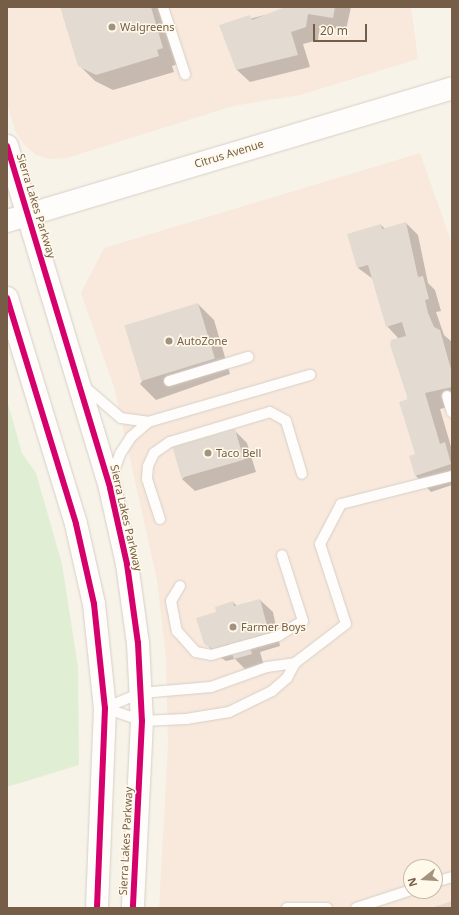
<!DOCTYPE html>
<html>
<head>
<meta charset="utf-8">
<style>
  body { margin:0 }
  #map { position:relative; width:459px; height:915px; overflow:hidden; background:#f7f3e9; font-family:"Noto Sans",sans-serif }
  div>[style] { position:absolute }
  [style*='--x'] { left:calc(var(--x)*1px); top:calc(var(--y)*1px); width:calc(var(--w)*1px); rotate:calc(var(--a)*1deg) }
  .commercial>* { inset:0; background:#f8e9dc }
  .green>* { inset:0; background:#e0efd3 }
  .shadow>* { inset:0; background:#0003 }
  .building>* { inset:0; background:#e3dbd1; transform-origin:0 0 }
  .roads { filter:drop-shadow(0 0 1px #d6cfc6) drop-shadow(0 0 1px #d6cfc6) }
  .lane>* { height:10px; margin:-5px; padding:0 5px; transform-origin:5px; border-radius:5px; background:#fefdfc }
  .secondary>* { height:22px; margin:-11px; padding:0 11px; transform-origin:11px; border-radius:11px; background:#fefdfc }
  .cycleway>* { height:6px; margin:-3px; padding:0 3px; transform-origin:3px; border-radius:3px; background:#d6006c }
  .dots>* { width:11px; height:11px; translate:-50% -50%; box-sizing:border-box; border:2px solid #fff9ea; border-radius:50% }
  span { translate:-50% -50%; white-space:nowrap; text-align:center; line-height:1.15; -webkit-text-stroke:3px #fff9ea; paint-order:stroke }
  .poi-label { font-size:11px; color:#765d48 }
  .left { translate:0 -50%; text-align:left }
  .street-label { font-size:11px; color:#765d48 }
  .frame { position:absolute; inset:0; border:8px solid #765d48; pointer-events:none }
  .north { position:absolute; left:403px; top:859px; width:40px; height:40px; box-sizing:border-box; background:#fff9ea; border:1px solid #c8bba9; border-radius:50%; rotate:253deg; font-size:11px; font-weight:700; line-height:16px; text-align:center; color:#765d48 }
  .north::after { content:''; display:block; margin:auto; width:14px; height:18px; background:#a39280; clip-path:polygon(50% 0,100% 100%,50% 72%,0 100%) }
  .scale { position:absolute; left:313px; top:24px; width:54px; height:18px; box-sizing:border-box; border:2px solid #765d48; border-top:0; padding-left:5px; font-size:12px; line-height:14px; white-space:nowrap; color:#765d48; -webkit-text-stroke:3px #fff9ea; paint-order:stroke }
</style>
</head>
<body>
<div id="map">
  <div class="commercial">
    <i style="clip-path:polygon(7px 7px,411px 7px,418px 59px,300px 95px,233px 106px,67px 158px,51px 159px,36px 155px,24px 144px,16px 133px,7px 104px)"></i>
    <i style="clip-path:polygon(evenodd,420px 153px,452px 244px,452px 908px,159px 908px,168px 744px,166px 658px,157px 580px,114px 387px,81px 293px,104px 248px,420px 153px,411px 867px,435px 867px,435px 891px,411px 891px,411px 867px)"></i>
  </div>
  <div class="green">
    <i style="clip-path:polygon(7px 400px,22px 453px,36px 473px,62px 564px,78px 667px,79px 765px,7px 787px)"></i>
  </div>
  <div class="shadow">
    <i style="clip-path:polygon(61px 7px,161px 7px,178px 64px,172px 66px,174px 72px,113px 90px,95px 81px,79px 65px)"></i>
    <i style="clip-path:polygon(286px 7px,351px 7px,346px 30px,320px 26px,318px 40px,303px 44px,310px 67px,250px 82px,237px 70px,220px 26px,285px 10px)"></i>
    <i style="clip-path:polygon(406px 223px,418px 235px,428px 283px,435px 290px,441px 311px,436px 312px,444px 335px,452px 342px,452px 406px,440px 409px,452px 450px,452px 485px,431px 492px,416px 476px,410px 457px,416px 455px,399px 339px,387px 326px,373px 279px,358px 268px,381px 225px,385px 229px)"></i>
    <i style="clip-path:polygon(198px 304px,214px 320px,230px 374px,156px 400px,140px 384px)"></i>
    <i style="clip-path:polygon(234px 430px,247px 443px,256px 472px,195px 491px,182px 479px)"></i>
    <i style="clip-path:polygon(260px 600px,273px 612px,280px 646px,260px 652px,264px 666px,247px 671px,235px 659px,226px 661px,218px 656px,205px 643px,218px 613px,233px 602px,237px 606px)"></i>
  </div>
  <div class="building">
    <i style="clip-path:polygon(60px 7px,151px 7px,163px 48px,157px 50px,159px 56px,96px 75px,78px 66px)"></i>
    <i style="clip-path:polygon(285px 7px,335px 7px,333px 18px,308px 14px,306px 27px,291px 32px,298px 55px,236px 70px,219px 25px,250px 15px,252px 20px)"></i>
    <i style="clip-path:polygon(406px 222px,418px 277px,423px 276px,429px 299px,425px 300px,428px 313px,434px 327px,440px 330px,452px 373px,452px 387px,425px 393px,440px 444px,445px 442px,451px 464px,415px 476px,409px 456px,415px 454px,399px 402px,408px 399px,390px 345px,391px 340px,406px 336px,402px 322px,386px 327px,368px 265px,357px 268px,347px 234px,381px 224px,382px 229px)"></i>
    <i style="left:198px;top:303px;width:58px;height:77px;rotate:73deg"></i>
    <i style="left:235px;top:429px;width:32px;height:65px;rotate:74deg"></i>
    <i style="clip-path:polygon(260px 599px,269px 633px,248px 639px,252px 654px,234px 659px,229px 644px,213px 649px,204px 644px,196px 618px,216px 612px,215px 607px,233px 601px,234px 606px)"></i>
    <i style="clip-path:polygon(452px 901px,452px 908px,431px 908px)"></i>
  </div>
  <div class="roads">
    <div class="lane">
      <i style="--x:163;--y:7;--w:71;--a:71.8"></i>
      <i style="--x:169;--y:381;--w:83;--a:-16.9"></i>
      <i style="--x:86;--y:388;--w:46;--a:40.6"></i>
      <i style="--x:121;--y:418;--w:27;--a:8"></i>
      <i style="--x:148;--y:422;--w:169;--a:-16.2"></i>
      <i style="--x:447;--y:396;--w:17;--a:73"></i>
      <i style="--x:111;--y:479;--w:27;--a:-70"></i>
      <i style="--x:120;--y:454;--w:20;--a:-57"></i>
      <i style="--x:131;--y:437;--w:23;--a:-41"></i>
      <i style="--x:160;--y:519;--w:42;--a:-108"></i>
      <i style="--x:147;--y:479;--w:13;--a:-86"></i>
      <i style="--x:148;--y:466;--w:14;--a:-65"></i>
      <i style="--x:154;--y:453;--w:19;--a:-35"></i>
      <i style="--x:170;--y:442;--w:104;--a:-16.7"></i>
      <i style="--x:270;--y:412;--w:18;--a:29"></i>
      <i style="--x:286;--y:421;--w:55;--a:73.2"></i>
      <i style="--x:180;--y:586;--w:17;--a:121"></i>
      <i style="--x:171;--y:601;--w:31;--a:79"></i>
      <i style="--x:177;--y:631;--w:28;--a:48"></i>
      <i style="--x:196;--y:652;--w:15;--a:11"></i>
      <i style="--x:211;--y:655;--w:70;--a:-15.8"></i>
      <i style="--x:278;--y:636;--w:29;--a:-31"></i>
      <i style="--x:303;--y:621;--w:69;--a:-107.7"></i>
      <i style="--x:105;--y:708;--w:39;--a:19"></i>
      <i style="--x:142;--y:721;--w:44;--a:-2.6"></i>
      <i style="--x:186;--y:719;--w:44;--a:-9.2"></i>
      <i style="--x:229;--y:712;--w:48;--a:-26"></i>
      <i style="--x:272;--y:691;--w:20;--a:-41"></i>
      <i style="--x:287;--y:678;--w:17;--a:-62"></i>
      <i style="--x:295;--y:663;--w:64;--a:-37.4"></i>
      <i style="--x:346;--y:624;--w:84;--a:-108"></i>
      <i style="--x:320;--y:544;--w:45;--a:-62.3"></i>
      <i style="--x:341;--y:504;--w:114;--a:-14.2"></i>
      <i style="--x:105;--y:708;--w:39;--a:-23"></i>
      <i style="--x:141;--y:693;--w:70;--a:-4.9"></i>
      <i style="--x:211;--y:687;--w:59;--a:-19.7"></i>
      <i style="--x:267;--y:667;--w:28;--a:-8"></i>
      <i style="--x:435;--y:882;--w:18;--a:-16"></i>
      <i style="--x:287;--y:908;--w:40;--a:0"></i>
      <i style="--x:356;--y:908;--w:58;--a:-18.1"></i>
    </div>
    <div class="secondary">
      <i style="--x:7;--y:146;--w:357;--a:73.2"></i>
      <i style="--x:110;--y:488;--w:78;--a:77.4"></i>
      <i style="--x:127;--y:564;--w:80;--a:82.1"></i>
      <i style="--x:138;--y:643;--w:78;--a:87.1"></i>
      <i style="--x:142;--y:721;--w:187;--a:92.8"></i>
      <i style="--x:7;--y:221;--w:464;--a:-16.6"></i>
      <i style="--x:7;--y:298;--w:236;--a:73"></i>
      <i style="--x:76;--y:524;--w:82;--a:77.3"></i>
      <i style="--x:94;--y:604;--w:105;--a:84"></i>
      <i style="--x:105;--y:708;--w:200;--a:92.3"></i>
    </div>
  </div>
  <div class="cycleway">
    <i style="--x:7;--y:146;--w:357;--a:73.2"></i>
    <i style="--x:110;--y:488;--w:78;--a:77.4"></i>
    <i style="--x:127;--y:564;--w:80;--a:82.1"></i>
    <i style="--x:138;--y:643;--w:78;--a:87.1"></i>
    <i style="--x:142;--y:721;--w:187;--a:92.8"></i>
    <i style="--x:7;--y:298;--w:236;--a:73"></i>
    <i style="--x:76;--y:524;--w:82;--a:77.3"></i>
    <i style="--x:94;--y:604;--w:105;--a:84"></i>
    <i style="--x:105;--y:708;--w:200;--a:92.3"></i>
  </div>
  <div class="dots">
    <i style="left:112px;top:27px;background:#a39280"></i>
    <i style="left:169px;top:341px;background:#a39280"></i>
    <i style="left:208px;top:453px;background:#a39280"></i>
    <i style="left:233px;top:627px;background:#a39280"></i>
  </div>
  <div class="poi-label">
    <span class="left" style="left:120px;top:27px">Walgreens</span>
    <span class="left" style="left:177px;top:341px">AutoZone</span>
    <span class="left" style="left:216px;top:453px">Taco Bell</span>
    <span class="left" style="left:241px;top:627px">Farmer Boys</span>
  </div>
  <div class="street-label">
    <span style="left:229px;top:154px;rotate:-17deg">Citrus Avenue</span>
    <span style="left:36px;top:206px;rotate:73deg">Sierra Lakes Parkway</span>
    <span style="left:126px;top:518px;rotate:77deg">Sierra Lakes Parkway</span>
    <span style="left:126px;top:841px;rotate:-87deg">Sierra Lakes Parkway</span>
  </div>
  <div class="frame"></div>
  <div class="north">N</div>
  <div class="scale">20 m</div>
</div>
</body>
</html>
